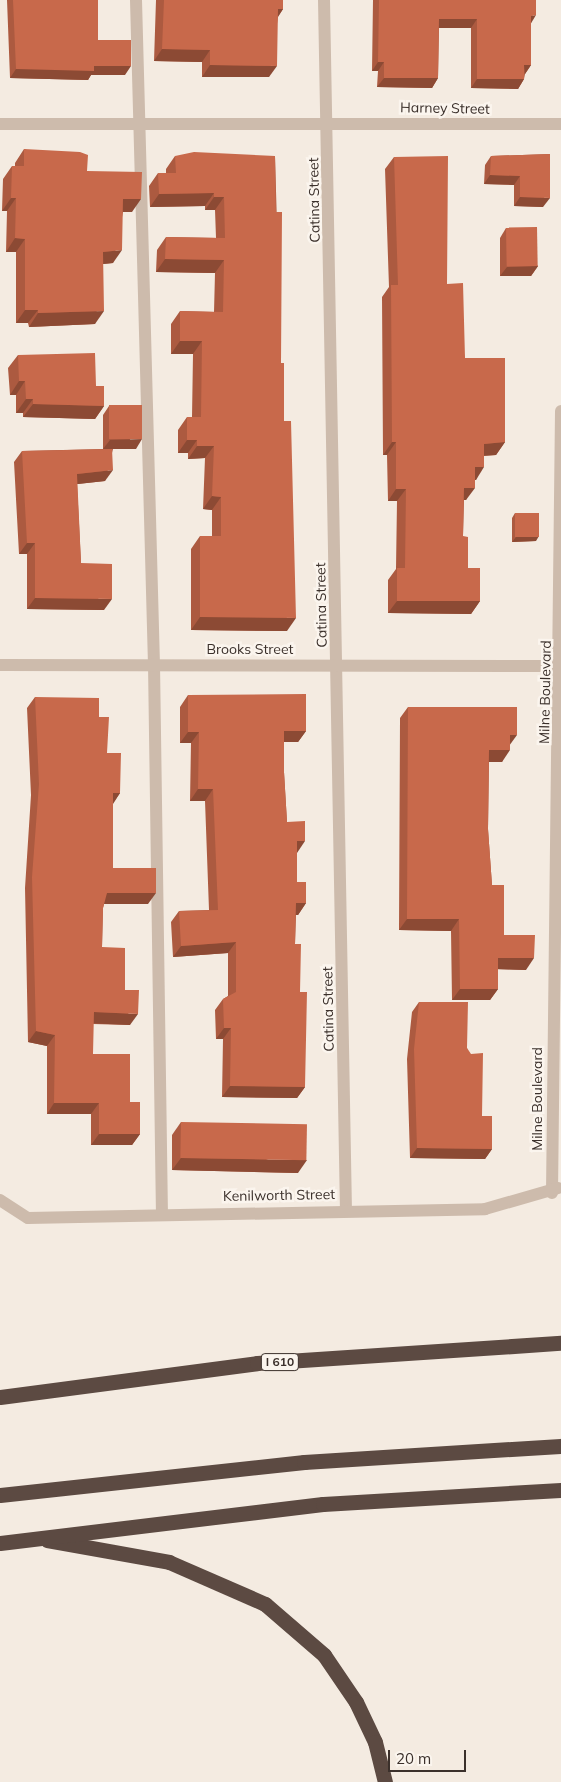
<!DOCTYPE html>
<html>
<head>
<meta charset="utf-8">
<style>
  body { margin:0 }
  #map { position:relative; width:561px; height:1782px; overflow:hidden; background:#f4ebe1; font-family:Mulish,sans-serif }
  div>[style] { position:absolute }
  [style*='--x'] { left:calc(var(--x)*1px); top:calc(var(--y)*1px); width:calc(var(--w)*1px); rotate:calc(var(--a)*1deg) }
  .service>* { height:12px; margin:-6px; padding:0 6px; transform-origin:6px; border-radius:6px; background:#cdbbac }
  .minor>* { height:12px; margin:-6px; padding:0 6px; transform-origin:6px; border-radius:6px; background:#cdbbac }
  .motorway>* { height:15px; margin:-7.5px; padding:0 7.5px; transform-origin:7.5px; border-radius:7.5px; background:#5c4a42 }
  .wall>* { inset:0; background:#ac5a40 }
  .shaded-wall>* { inset:0; background:#8c4a34 }
  .building>* { inset:0; background:#c8694b; transform-origin:0 0 }
  span { translate:-50% -50%; white-space:nowrap; text-align:center; line-height:1.15; -webkit-text-stroke:5px #fbf5ee; paint-order:stroke }
  .shield-label span { padding:1px 4px; background:#fbf5ee; border:1px solid; border-radius:4px; -webkit-text-stroke-width:0 }
  .shield-label { font-size:12px; color:#3b302b; font-weight:700 }
  .street-label { font-size:14px; color:#3b302b }
  .scale { position:absolute; left:388px; top:1750px; width:78px; height:22px; box-sizing:border-box; border:2px solid #3b302b; border-top:0; padding-left:6px; font-size:15px; line-height:18px; white-space:nowrap; color:#3b302b; -webkit-text-stroke:4px #fbf5ee; paint-order:stroke }
</style>
</head>
<body>
<div id="map">
  <div class="service">
    <i style="--x:136;--y:0;--w:664;--a:88.45"></i>
    <i style="--x:154;--y:664;--w:550;--a:89.17"></i>
  </div>
  <div class="minor">
    <i style="--x:324;--y:0;--w:1209;--a:88.96"></i>
    <i style="--x:0;--y:124;--w:561;--a:0"></i>
    <i style="--x:0;--y:665;--w:561;--a:0.1"></i>
    <i style="--x:552;--y:1193;--w:782;--a:-89.34"></i>
    <i style="--x:0;--y:1200;--w:33;--a:33"></i>
    <i style="--x:28;--y:1218;--w:457;--a:-1.1"></i>
    <i style="--x:485;--y:1209;--w:76;--a:-16"></i>
  </div>
  <div class="motorway">
    <i style="--x:0;--y:1397;--w:259;--a:-7.5"></i>
    <i style="--x:257;--y:1363;--w:305;--a:-3.8"></i>
    <i style="--x:0;--y:1495;--w:306;--a:-6.2"></i>
    <i style="--x:304;--y:1462;--w:257;--a:-3.6"></i>
    <i style="--x:47;--y:1540;--w:124;--a:10.2"></i>
    <i style="--x:169;--y:1562;--w:105;--a:23.6"></i>
    <i style="--x:265;--y:1604;--w:78;--a:40.8"></i>
    <i style="--x:324;--y:1655;--w:57;--a:55.8"></i>
    <i style="--x:356;--y:1702;--w:44;--a:64.6"></i>
    <i style="--x:375;--y:1742;--w:41;--a:76"></i>
    <i style="--x:0;--y:1543;--w:325;--a:-6.9"></i>
    <i style="--x:323;--y:1504;--w:238;--a:-3.4"></i>
  </div>
  <div class="wall">
    <i style="clip-path:polygon(7px 0,98px 0,98px 40px,125px 75px,91px 75px,88px 80px,10px 78px)"></i>
    <i style="clip-path:polygon(156px 0,283px 0,283px 9px,278px 17px,269px 77px,202px 77px,202px 62px,154px 61px)"></i>
    <i style="clip-path:polygon(373px 0,536px 0,531px 23px,531px 65px,525px 74px,524px 79px,518px 89px,471px 88px,471px 28px,439px 28px,438px 78px,432px 88px,377px 87px,378px 71px,372px 71px)"></i>
    <i style="clip-path:polygon(24px 149px,87px 171px,132px 212px,123px 212px,113px 263px,103px 264px,95px 324px,29px 327px,28px 323px,16px 323px,16px 252px,6px 252px,7px 211px,2px 211px,3px 179px,12px 166px,15px 166px,15px 163px)"></i>
    <i style="clip-path:polygon(550px 154px,543px 207px,514px 206px,514px 185px,484px 184px,485px 165px,491px 156px)"></i>
    <i style="clip-path:polygon(175px 156px,275px 156px,281px 363px,284px 421px,287px 631px,191px 630px,191px 549px,200px 536px,212px 536px,212px 510px,203px 509px,205px 458px,188px 459px,188px 453px,178px 453px,178px 430px,187px 417px,192px 417px,193px 354px,171px 354px,171px 324px,180px 311px,214px 312px,215px 273px,156px 272px,157px 250px,166px 237px,216px 238px,215px 210px,205px 210px,205px 206px,150px 207px,149px 186px,158px 173px,166px 173px,166px 169px)"></i>
    <i style="clip-path:polygon(394px 157px,447px 284px,465px 358px,505px 442px,496px 455px,484px 456px,476px 480px,475px 480px,466px 500px,464px 500px,463px 536px,468px 568px,480px 601px,471px 614px,388px 613px,388px 580px,396px 569px,397px 501px,388px 501px,387px 455px,383px 455px,382px 297px,389px 287px,385px 169px)"></i>
    <i style="clip-path:polygon(506px 228px,538px 266px,531px 276px,500px 276px,500px 238px)"></i>
    <i style="clip-path:polygon(18px 355px,96px 386px,104px 406px,95px 419px,23px 417px,23px 413px,16px 413px,16px 395px,10px 395px,8px 368px)"></i>
    <i style="clip-path:polygon(109px 406px,136px 449px,113px 449px,105px 481px,77px 484px,81px 563px,104px 610px,27px 609px,27px 554px,19px 554px,14px 462px,22px 451px,103px 449px,103px 415px)"></i>
    <i style="clip-path:polygon(515px 513px,536px 541px,512px 542px,512px 518px)"></i>
    <i style="clip-path:polygon(188px 695px,306px 731px,298px 742px,284px 742px,284px 772px,287px 822px,297px 853px,297px 882px,306px 903px,298px 915px,296px 915px,295px 944px,300px 992px,305px 1087px,297px 1098px,222px 1097px,223px 1039px,216px 1039px,215px 1010px,223px 999px,228px 996px,228px 953px,173px 957px,171px 922px,179px 911px,209px 910px,205px 801px,190px 801px,191px 743px,180px 743px,180px 707px)"></i>
    <i style="clip-path:polygon(35px 697px,99px 717px,107px 753px,120px 793px,113px 803px,113px 868px,148px 904px,104px 904px,103px 908px,102px 947px,125px 990px,130px 1025px,93px 1024px,93px 1054px,130px 1102px,140px 1134px,132px 1145px,91px 1145px,91px 1114px,47px 1114px,47px 1046px,28px 1042px,25px 888px,31px 795px,27px 708px)"></i>
    <i style="clip-path:polygon(408px 707px,510px 744px,502px 762px,489px 762px,488px 829px,492px 885px,504px 935px,526px 970px,498px 969px,498px 989px,490px 1000px,452px 1000px,451px 931px,399px 930px,400px 718px)"></i>
    <i style="clip-path:polygon(419px 1002px,467px 1048px,482px 1116px,492px 1149px,485px 1159px,410px 1158px,407px 1059px,412px 1012px)"></i>
    <i style="clip-path:polygon(181px 1122px,298px 1173px,172px 1170px,172px 1135px)"></i>
  </div>
  <div class="shaded-wall">
    <i style="clip-path:polygon(278px 9px,283px 9px,275px 21px)"></i>
    <i style="clip-path:polygon(536px 15px,530px 25px,531px 16px)"></i>
    <i style="clip-path:polygon(439px 19px,477px 19px,471px 28px,432px 28px)"></i>
    <i style="clip-path:polygon(162px 49px,210px 50px,202px 62px,154px 61px)"></i>
    <i style="clip-path:polygon(378px 62px,384px 62px,378px 71px,372px 71px)"></i>
    <i style="clip-path:polygon(210px 65px,277px 66px,269px 77px,202px 77px)"></i>
    <i style="clip-path:polygon(524px 65px,531px 65px,525px 74px)"></i>
    <i style="clip-path:polygon(94px 66px,131px 66px,125px 75px,91px 75px,88px 80px,10px 78px,16px 69px)"></i>
    <i style="clip-path:polygon(384px 78px,438px 78px,432px 88px,377px 87px)"></i>
    <i style="clip-path:polygon(477px 79px,524px 79px,518px 89px,471px 88px)"></i>
    <i style="clip-path:polygon(490px 175px,520px 176px,514px 185px,484px 184px)"></i>
    <i style="clip-path:polygon(214px 193px,205px 206px,150px 207px,159px 194px)"></i>
    <i style="clip-path:polygon(214px 197px,224px 197px,215px 210px,205px 210px)"></i>
    <i style="clip-path:polygon(520px 197px,550px 198px,543px 207px,514px 206px)"></i>
    <i style="clip-path:polygon(11px 198px,16px 198px,7px 211px,2px 211px)"></i>
    <i style="clip-path:polygon(123px 199px,141px 199px,132px 212px,114px 212px)"></i>
    <i style="clip-path:polygon(15px 238px,25px 239px,16px 252px,6px 252px)"></i>
    <i style="clip-path:polygon(122px 250px,113px 263px,93px 265px,103px 252px)"></i>
    <i style="clip-path:polygon(165px 259px,224px 260px,215px 273px,156px 272px)"></i>
    <i style="clip-path:polygon(538px 266px,531px 276px,500px 276px,507px 267px)"></i>
    <i style="clip-path:polygon(25px 310px,38px 310px,28px 323px,16px 323px)"></i>
    <i style="clip-path:polygon(104px 311px,95px 324px,29px 327px,38px 313px)"></i>
    <i style="clip-path:polygon(180px 341px,202px 341px,193px 354px,171px 354px)"></i>
    <i style="clip-path:polygon(19px 381px,25px 381px,16px 395px,10px 395px)"></i>
    <i style="clip-path:polygon(26px 399px,33px 399px,23px 413px,16px 413px)"></i>
    <i style="clip-path:polygon(33px 404px,104px 406px,95px 419px,23px 417px)"></i>
    <i style="clip-path:polygon(142px 439px,136px 449px,103px 449px,110px 440px)"></i>
    <i style="clip-path:polygon(187px 440px,197px 440px,188px 453px,178px 453px)"></i>
    <i style="clip-path:polygon(392px 442px,396px 442px,387px 455px,383px 455px)"></i>
    <i style="clip-path:polygon(505px 442px,496px 455px,476px 456px,484px 444px)"></i>
    <i style="clip-path:polygon(197px 446px,214px 446px,205px 458px,188px 459px)"></i>
    <i style="clip-path:polygon(475px 467px,484px 467px,476px 480px,466px 480px)"></i>
    <i style="clip-path:polygon(113px 470px,105px 481px,69px 485px,77px 474px)"></i>
    <i style="clip-path:polygon(464px 488px,475px 488px,466px 500px,456px 500px)"></i>
    <i style="clip-path:polygon(396px 489px,406px 489px,397px 501px,388px 501px)"></i>
    <i style="clip-path:polygon(212px 496px,221px 497px,212px 510px,203px 509px)"></i>
    <i style="clip-path:polygon(539px 536px,536px 541px,512px 542px,516px 537px)"></i>
    <i style="clip-path:polygon(27px 543px,35px 543px,27px 554px,19px 554px)"></i>
    <i style="clip-path:polygon(35px 598px,112px 599px,104px 610px,27px 609px)"></i>
    <i style="clip-path:polygon(397px 601px,480px 601px,471px 614px,388px 613px)"></i>
    <i style="clip-path:polygon(200px 617px,296px 618px,287px 631px,191px 630px)"></i>
    <i style="clip-path:polygon(284px 731px,306px 731px,298px 742px,276px 742px)"></i>
    <i style="clip-path:polygon(188px 732px,199px 732px,191px 743px,180px 743px)"></i>
    <i style="clip-path:polygon(510px 735px,517px 735px,509px 746px)"></i>
    <i style="clip-path:polygon(489px 750px,510px 750px,502px 762px,481px 762px)"></i>
    <i style="clip-path:polygon(198px 789px,213px 789px,205px 801px,190px 801px)"></i>
    <i style="clip-path:polygon(113px 793px,120px 793px,113px 804px)"></i>
    <i style="clip-path:polygon(297px 841px,305px 841px,297px 853px)"></i>
    <i style="clip-path:polygon(107px 893px,156px 893px,148px 904px,99px 904px)"></i>
    <i style="clip-path:polygon(296px 903px,306px 903px,298px 915px,288px 915px)"></i>
    <i style="clip-path:polygon(407px 919px,459px 919px,451px 931px,399px 930px)"></i>
    <i style="clip-path:polygon(236px 942px,228px 953px,173px 957px,181px 946px)"></i>
    <i style="clip-path:polygon(498px 958px,534px 958px,526px 970px,490px 969px)"></i>
    <i style="clip-path:polygon(460px 989px,498px 989px,490px 1000px,452px 1000px)"></i>
    <i style="clip-path:polygon(94px 1012px,138px 1014px,130px 1025px,86px 1023px)"></i>
    <i style="clip-path:polygon(224px 1028px,231px 1028px,223px 1039px,216px 1039px)"></i>
    <i style="clip-path:polygon(36px 1031px,55px 1035px,47px 1046px,28px 1042px)"></i>
    <i style="clip-path:polygon(230px 1086px,305px 1087px,297px 1098px,222px 1097px)"></i>
    <i style="clip-path:polygon(54px 1103px,99px 1103px,91px 1114px,47px 1114px)"></i>
    <i style="clip-path:polygon(99px 1134px,140px 1134px,132px 1145px,91px 1145px)"></i>
    <i style="clip-path:polygon(417px 1148px,492px 1149px,485px 1159px,410px 1158px)"></i>
    <i style="clip-path:polygon(181px 1158px,307px 1160px,298px 1173px,172px 1170px)"></i>
  </div>
  <div class="building">
    <i style="clip-path:polygon(13px 0,98px 0,98px 40px,131px 40px,131px 66px,94px 66px,94px 71px,16px 69px)"></i>
    <i style="clip-path:polygon(164px 0,283px 0,283px 9px,278px 9px,277px 66px,210px 65px,210px 50px,162px 49px)"></i>
    <i style="clip-path:polygon(379px 0,536px 0,536px 15px,531px 16px,531px 65px,524px 65px,524px 79px,477px 79px,477px 19px,439px 19px,438px 78px,384px 78px,384px 62px,378px 62px)"></i>
    <i style="clip-path:polygon(24px 149px,80px 152px,88px 155px,87px 171px,142px 172px,141px 199px,123px 199px,122px 250px,103px 252px,104px 311px,38px 313px,38px 310px,25px 310px,25px 239px,15px 238px,16px 198px,11px 198px,12px 166px,24px 166px)"></i>
    <i style="clip-path:polygon(194px 152px,275px 156px,276px 212px,282px 212px,281px 363px,284px 363px,284px 421px,291px 421px,296px 618px,200px 617px,200px 536px,221px 536px,221px 497px,212px 496px,214px 446px,197px 446px,197px 440px,187px 440px,187px 417px,201px 417px,202px 341px,180px 341px,180px 311px,223px 312px,224px 260px,165px 259px,166px 237px,225px 238px,224px 197px,214px 197px,214px 193px,159px 194px,158px 173px,176px 173px,175px 156px)"></i>
    <i style="clip-path:polygon(550px 154px,550px 198px,520px 197px,520px 176px,490px 175px,491px 156px)"></i>
    <i style="clip-path:polygon(448px 156px,447px 284px,463px 283px,465px 358px,505px 358px,505px 442px,484px 444px,484px 467px,475px 467px,475px 488px,464px 488px,463px 536px,468px 537px,468px 568px,480px 568px,480px 601px,397px 601px,397px 568px,405px 568px,406px 489px,396px 489px,396px 442px,392px 442px,391px 285px,398px 285px,394px 157px)"></i>
    <i style="left:537px;top:227px;width:39px;height:31px;rotate:89deg"></i>
    <i style="clip-path:polygon(95px 353px,96px 386px,104px 386px,104px 406px,33px 404px,33px 399px,26px 399px,25px 381px,19px 381px,18px 355px)"></i>
    <i style="left:142px;top:405px;width:34px;height:33px;rotate:90deg"></i>
    <i style="clip-path:polygon(112px 449px,113px 470px,77px 474px,81px 563px,112px 564px,112px 599px,35px 598px,35px 543px,27px 543px,22px 451px)"></i>
    <i style="left:515px;top:513px;width:24px;height:24px"></i>
    <i style="clip-path:polygon(306px 694px,306px 731px,284px 731px,284px 772px,287px 822px,305px 821px,305px 841px,297px 841px,297px 882px,306px 882px,306px 903px,296px 903px,295px 944px,301px 944px,300px 992px,307px 992px,305px 1087px,230px 1086px,231px 1028px,224px 1028px,223px 999px,236px 992px,236px 942px,181px 946px,179px 911px,218px 910px,213px 789px,198px 789px,199px 732px,188px 732px,188px 695px)"></i>
    <i style="clip-path:polygon(35px 697px,99px 698px,99px 717px,109px 717px,107px 753px,121px 753px,120px 793px,113px 793px,113px 868px,156px 868px,156px 893px,107px 893px,103px 908px,102px 947px,125px 948px,125px 990px,139px 990px,138px 1014px,94px 1012px,93px 1054px,130px 1054px,130px 1102px,140px 1102px,140px 1134px,99px 1134px,99px 1103px,54px 1103px,55px 1035px,36px 1031px,32px 877px,39px 784px)"></i>
    <i style="clip-path:polygon(408px 707px,517px 707px,517px 735px,510px 735px,510px 750px,489px 750px,488px 829px,492px 885px,504px 885px,504px 935px,535px 935px,534px 958px,498px 958px,498px 989px,460px 989px,459px 919px,407px 919px)"></i>
    <i style="clip-path:polygon(419px 1002px,468px 1002px,467px 1048px,471px 1054px,483px 1053px,482px 1116px,492px 1116px,492px 1149px,417px 1148px,414px 1049px)"></i>
    <i style="left:181px;top:1122px;width:126px;height:36px;rotate:1deg"></i>
  </div>
  <div class="shield-label">
    <span style="left:280px;top:1362px">I 610</span>
  </div>
  <div class="street-label">
    <span style="left:445px;top:108px;rotate:1deg">Harney Street</span>
    <span style="left:314px;top:200px;rotate:-91deg">Catina Street</span>
    <span style="left:321px;top:605px;rotate:-91deg">Catina Street</span>
    <span style="left:250px;top:649px">Brooks Street</span>
    <span style="left:545px;top:692px;rotate:-89deg">Milne Boulevard</span>
    <span style="left:328px;top:1009px;rotate:-91deg">Catina Street</span>
    <span style="left:537px;top:1099px;rotate:-90deg">Milne Boulevard</span>
    <span style="left:279px;top:1195px;rotate:-1deg">Kenilworth Street</span>
  </div>
  <div class="scale">20 m</div>
</div>
</body>
</html>
